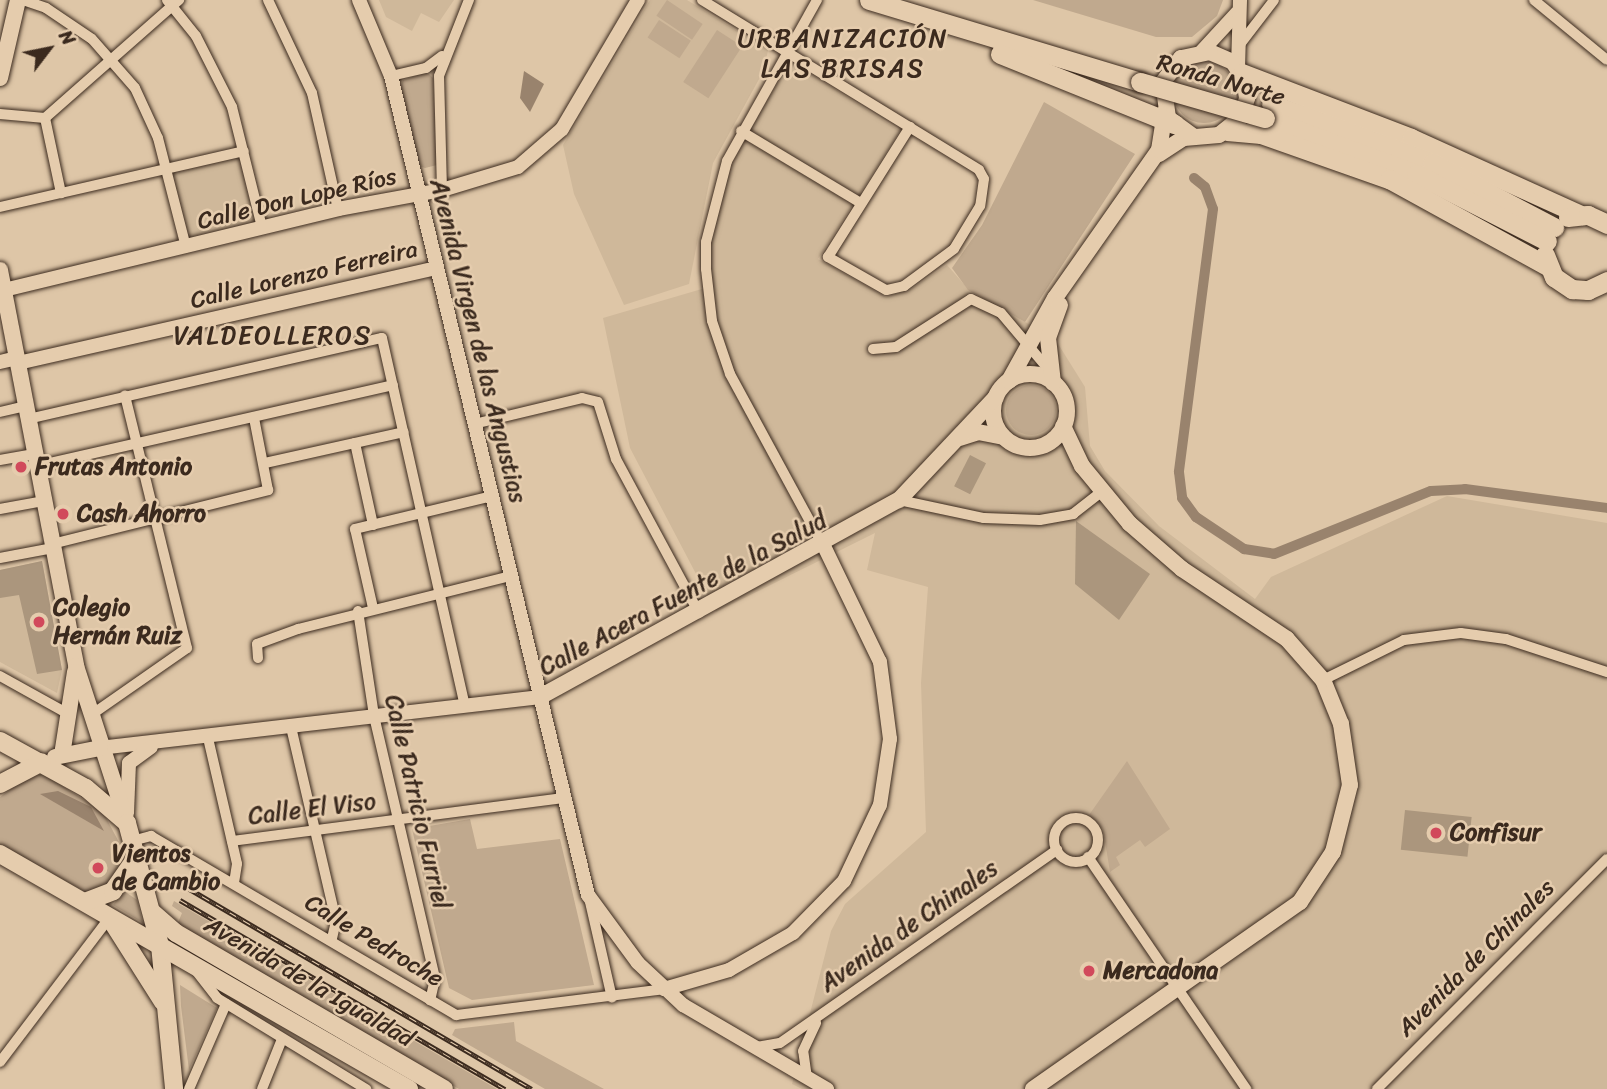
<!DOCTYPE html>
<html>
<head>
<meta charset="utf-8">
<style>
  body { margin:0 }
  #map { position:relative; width:1607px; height:1089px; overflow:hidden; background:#dec6a7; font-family:Sriracha,sans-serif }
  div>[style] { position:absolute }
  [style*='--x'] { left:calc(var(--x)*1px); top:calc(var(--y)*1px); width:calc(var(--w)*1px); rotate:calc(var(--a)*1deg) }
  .built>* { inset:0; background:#cfb89a; transform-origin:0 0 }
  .green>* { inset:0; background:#c0a98e; transform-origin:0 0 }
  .round { border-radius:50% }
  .water>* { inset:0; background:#99836d }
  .canal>* { height:10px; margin:-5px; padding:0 5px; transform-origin:5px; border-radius:5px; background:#99836d }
  .building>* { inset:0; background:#ab967d; transform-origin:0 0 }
  .roads { filter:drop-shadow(0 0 2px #3b2a1e) drop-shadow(0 0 2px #3b2a1e) }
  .minor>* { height:10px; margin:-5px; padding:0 5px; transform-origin:5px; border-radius:5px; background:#e5ccad }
  .minor>.ring { margin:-5px; padding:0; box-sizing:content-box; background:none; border:10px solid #e5ccad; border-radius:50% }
  .tertiary>* { height:14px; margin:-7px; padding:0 7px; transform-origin:7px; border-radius:7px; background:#e5ccad }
  .secondary>* { height:16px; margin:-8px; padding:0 8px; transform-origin:8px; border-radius:8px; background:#e5ccad }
  .secondary>.ring { margin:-8px; padding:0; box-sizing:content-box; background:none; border:16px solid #e5ccad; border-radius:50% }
  .primary>* { height:18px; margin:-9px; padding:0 9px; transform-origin:9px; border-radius:9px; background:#e5ccad }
  .trunk>* { height:19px; margin:-9.5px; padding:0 9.5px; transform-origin:9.5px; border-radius:9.5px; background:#e5ccad }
  .rail>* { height:5px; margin-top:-2.5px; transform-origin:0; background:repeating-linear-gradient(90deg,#e5ccad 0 8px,#3b2a1e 0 16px); box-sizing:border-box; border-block:2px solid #3b2a1e }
  .bridges { filter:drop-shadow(0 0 2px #3b2a1e) drop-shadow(0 0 2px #3b2a1e) }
  .trunk-bridge>* { height:19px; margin:-9.5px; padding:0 9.5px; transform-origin:9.5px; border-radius:9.5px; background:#e5ccad }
  .dots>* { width:19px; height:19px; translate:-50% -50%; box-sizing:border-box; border:4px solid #e5ccad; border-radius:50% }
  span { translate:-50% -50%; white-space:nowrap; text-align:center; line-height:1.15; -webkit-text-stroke:5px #e5ccad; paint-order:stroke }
  .street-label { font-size:24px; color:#3b2a1e }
  .poi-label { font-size:24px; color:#3b2a1e; font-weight:700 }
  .left { translate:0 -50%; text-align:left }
  .neighbourhood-label { font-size:26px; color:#3b2a1e; letter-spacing:2px }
  .north { position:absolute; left:14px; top:14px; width:70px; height:70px; -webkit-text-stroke:5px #e5ccad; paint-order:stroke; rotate:58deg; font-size:19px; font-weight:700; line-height:28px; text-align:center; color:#3b2a1e }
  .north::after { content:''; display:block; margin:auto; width:24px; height:32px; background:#3b2a1e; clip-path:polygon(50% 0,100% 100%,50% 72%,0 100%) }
</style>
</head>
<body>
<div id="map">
  <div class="built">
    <i style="clip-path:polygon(379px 0,454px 0,439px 22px,421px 13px,412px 31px,386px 17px)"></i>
    <i style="clip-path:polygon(650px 0,687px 0,768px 50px,764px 70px,713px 163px,689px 284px,624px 305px,574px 194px,563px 145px)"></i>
    <i style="clip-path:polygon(791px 61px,900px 131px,818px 259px,886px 297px,911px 289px,947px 265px,969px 290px,1055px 339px,1085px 387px,1090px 446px,1105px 471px,1159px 526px,1255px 599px,1271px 577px,1447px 496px,1607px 523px,1607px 1089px,802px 1089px,792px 1084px,831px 931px,845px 904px,926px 832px,921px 683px,928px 587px,867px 570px,875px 533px,716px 612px,630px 448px,603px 318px,712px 286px,711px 243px,723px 189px,738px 149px)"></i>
    <i style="left:239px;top:154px;width:72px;height:70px;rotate:77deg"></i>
    <i style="clip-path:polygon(42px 561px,62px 670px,57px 693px,0 662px,0 570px)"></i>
  </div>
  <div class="green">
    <i style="left:667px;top:0;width:43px;height:19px;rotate:34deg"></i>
    <i style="clip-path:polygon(1033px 0,1223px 0,1217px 16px,1192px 37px,1156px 37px)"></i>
    <i style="left:659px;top:20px;width:38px;height:21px;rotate:33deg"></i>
    <i style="left:717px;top:30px;width:30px;height:62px;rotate:33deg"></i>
    <i class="round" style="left:1173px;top:61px;width:62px;height:62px"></i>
    <i style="clip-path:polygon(427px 72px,433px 78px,437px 165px,425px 168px,418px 166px,400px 88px,403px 80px)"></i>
    <i style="clip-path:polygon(1044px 102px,1135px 154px,1025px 322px,968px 290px,952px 268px,982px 225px)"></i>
    <i class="round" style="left:1006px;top:385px;width:50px;height:50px"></i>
    <i style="clip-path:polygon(1127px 761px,1170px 829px,1145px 847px,1140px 840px,1116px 857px,1120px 865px,1110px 872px,1103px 829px,1089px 815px)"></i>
    <i style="clip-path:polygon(30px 775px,45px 775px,103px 812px,122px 848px,122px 861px,110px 885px,89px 894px,0 844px,0 797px)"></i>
    <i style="clip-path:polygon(470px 819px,477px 849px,560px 839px,594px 985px,472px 1000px,449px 988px,412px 829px)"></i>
    <i style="clip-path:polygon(124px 891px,137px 900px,143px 923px,113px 905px)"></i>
    <i style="clip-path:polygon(174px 901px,497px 1089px,459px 1089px,177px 925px,182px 913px,172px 906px)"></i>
    <i style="clip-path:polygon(180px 985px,217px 1008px,189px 1070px,181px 1006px)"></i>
    <i style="clip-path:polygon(514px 1022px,516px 1041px,604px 1089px,545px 1089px,452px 1035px,455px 1029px)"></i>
  </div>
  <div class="water">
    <i style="clip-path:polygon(524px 71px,544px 84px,530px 112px,520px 98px)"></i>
    <i style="clip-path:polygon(58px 791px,91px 807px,104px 831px,40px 794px)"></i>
  </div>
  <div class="canal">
    <i style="--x:1194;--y:178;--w:14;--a:39"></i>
    <i style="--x:1205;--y:187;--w:23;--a:70"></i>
    <i style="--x:1213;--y:209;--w:265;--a:97.4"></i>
    <i style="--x:1179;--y:472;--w:26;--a:83"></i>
    <i style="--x:1182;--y:498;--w:24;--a:54"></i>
    <i style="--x:1196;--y:517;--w:58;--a:33.7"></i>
    <i style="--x:1244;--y:549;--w:30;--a:9"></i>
    <i style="--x:1274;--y:554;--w:169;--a:-21.9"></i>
    <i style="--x:1431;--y:491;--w:34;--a:-3"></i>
    <i style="--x:1465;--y:489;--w:143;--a:7.6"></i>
  </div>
  <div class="building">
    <i style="left:970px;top:455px;width:18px;height:35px;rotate:27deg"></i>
    <i style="clip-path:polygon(1076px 521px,1150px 574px,1119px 620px,1075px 584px)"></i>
    <i style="clip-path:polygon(42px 561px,62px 670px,37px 674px,19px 595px,0 598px,0 570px)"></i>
    <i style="left:1405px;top:810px;width:67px;height:40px;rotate:6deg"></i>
  </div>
  <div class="roads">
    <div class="minor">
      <i style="--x:23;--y:0;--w:24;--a:19"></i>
      <i style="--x:46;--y:8;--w:55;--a:34"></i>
      <i style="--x:92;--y:39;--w:65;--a:48.7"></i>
      <i style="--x:135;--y:88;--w:55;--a:65.3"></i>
      <i style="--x:158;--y:138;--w:113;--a:75.6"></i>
      <i style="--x:167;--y:0;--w:46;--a:51.1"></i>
      <i style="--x:196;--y:36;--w:80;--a:63.1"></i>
      <i style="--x:232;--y:107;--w:124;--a:76"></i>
      <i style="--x:268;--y:0;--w:103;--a:64.7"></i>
      <i style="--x:312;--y:93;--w:119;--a:77.4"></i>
      <i style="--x:702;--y:0;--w:325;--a:31.5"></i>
      <i style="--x:979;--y:170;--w:10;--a:61"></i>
      <i style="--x:984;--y:179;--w:27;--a:98"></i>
      <i style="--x:980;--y:206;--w:50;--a:121.2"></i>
      <i style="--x:954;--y:249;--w:62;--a:143.5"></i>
      <i style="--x:904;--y:286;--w:18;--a:167"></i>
      <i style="--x:886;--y:290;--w:67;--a:-150.4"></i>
      <i style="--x:828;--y:257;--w:154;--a:-57.8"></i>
      <i style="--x:817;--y:0;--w:184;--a:119.2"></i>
      <i style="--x:727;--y:161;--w:84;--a:104.5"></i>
      <i style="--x:706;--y:242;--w:27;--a:90"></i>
      <i style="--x:706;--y:269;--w:52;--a:83.4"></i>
      <i style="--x:712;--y:321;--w:56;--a:71.2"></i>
      <i style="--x:730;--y:374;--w:195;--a:61.5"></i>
      <i style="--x:1534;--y:0;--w:94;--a:39.4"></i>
      <i style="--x:1238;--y:47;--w:59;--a:-52.5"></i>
      <i style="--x:391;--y:76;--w:36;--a:-13"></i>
      <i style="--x:426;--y:68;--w:20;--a:-37"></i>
      <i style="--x:0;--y:114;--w:45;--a:5.1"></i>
      <i style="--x:45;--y:118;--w:179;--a:-41.4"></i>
      <i style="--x:45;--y:118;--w:77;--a:78"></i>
      <i style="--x:741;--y:131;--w:140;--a:31"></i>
      <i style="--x:442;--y:190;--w:114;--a:-91.5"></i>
      <i style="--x:439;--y:76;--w:82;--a:-68.5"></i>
      <i style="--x:0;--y:207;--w:250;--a:-12.9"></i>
      <i style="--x:873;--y:349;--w:23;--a:-5"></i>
      <i style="--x:896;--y:347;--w:89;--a:-32.6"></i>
      <i style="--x:971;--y:299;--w:33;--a:25"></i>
      <i style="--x:1001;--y:313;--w:75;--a:49.9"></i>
      <i style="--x:0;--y:412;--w:27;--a:-13"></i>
      <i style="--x:28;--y:419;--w:363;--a:-12.9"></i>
      <i style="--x:382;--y:338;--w:376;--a:77.3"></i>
      <i style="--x:474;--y:424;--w:111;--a:-13.5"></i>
      <i style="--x:582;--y:398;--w:16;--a:14"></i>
      <i style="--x:598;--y:402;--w:60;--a:72.5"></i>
      <i style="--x:616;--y:459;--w:175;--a:61.7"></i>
      <i style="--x:355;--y:443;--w:84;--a:77.6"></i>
      <i style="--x:0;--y:460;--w:36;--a:-10"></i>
      <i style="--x:265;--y:463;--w:142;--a:-12.6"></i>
      <i style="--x:37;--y:466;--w:365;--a:-12.8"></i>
      <i style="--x:899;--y:500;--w:87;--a:12"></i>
      <i style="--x:984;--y:518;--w:56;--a:2"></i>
      <i style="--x:1040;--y:520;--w:34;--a:-10"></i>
      <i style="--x:1073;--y:514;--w:37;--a:-38"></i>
      <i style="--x:0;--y:509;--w:45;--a:-10.3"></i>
      <i style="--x:52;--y:544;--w:223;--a:-14"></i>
      <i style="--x:268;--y:490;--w:73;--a:-101"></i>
      <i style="--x:0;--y:558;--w:54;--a:-10.7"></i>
      <i style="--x:373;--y:608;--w:81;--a:-102.8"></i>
      <i style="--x:355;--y:529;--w:141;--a:-13.5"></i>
      <i style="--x:358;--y:611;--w:106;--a:81.3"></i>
      <i style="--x:374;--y:716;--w:270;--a:76.9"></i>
      <i style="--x:435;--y:979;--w:22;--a:103"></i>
      <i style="--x:258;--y:658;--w:14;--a:-94"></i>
      <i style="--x:257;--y:644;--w:44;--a:-20.1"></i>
      <i style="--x:298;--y:629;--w:219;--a:-14"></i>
      <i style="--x:0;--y:676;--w:80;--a:29.1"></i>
      <i style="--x:1323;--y:680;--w:90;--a:-26.3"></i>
      <i style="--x:1404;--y:640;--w:57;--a:-7"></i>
      <i style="--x:1461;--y:633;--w:45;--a:7.6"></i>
      <i style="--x:1506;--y:639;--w:106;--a:18.1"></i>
      <i style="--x:91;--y:715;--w:117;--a:-34.9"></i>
      <i style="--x:187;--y:648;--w:260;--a:-103.8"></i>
      <i style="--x:291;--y:727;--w:199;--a:76.9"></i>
      <i style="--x:336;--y:921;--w:18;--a:103"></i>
      <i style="--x:208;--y:738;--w:129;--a:77"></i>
      <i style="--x:237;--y:864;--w:18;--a:99"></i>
      <i class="ring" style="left:1054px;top:818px;width:34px;height:34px"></i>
      <i style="--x:132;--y:841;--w:20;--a:-15"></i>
      <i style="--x:151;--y:836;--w:354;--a:30.4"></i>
      <i style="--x:456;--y:1015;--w:210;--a:-7.1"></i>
      <i style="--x:232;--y:841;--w:335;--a:-7.4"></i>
      <i style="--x:1088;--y:857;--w:281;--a:55.7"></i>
      <i style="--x:590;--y:902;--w:98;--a:77.1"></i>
      <i style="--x:197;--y:972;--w:33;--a:52"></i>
      <i style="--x:217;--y:998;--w:175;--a:31.4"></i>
      <i style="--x:757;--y:1047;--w:23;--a:-10"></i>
      <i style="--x:780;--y:1043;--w:338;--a:-34.9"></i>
      <i style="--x:0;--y:1062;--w:182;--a:-52.8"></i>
      <i style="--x:807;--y:1078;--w:27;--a:-98"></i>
      <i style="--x:803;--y:1051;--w:31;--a:-65"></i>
      <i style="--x:189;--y:1089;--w:93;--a:-66.5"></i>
      <i style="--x:262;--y:1089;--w:54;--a:-68.2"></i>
      <i style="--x:1377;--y:1089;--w:325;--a:-45"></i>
    </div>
    <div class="tertiary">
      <i style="--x:359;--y:0;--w:82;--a:67.2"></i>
      <i style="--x:391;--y:76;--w:842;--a:76.48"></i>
      <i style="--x:588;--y:895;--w:84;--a:53.7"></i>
      <i style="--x:638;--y:963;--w:62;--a:43"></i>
      <i style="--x:683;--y:1005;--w:167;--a:30.3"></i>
      <i style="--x:1202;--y:51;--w:52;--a:-47.4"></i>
      <i style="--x:1238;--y:68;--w:68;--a:-88.3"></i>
      <i style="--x:4;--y:290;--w:344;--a:-13.6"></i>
      <i style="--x:338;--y:209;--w:106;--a:-10.4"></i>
      <i style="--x:442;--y:190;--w:79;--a:-16.8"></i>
      <i style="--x:518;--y:167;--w:58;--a:-40.8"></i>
      <i style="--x:562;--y:129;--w:150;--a:-59.5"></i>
      <i style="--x:0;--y:362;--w:17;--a:-13"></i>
      <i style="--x:18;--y:363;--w:429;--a:-12.8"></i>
      <i style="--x:100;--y:748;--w:443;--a:-6.6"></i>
      <i style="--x:127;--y:813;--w:50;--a:-87.7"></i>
      <i style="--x:129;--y:763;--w:27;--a:-36"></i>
      <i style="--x:664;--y:989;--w:68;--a:-16.3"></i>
      <i style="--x:729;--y:970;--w:74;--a:-30"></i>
      <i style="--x:793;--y:933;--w:73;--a:-45.6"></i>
      <i style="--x:844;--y:881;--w:84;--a:-64.7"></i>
      <i style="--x:880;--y:805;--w:67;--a:-81.4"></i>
      <i style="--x:890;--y:739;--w:78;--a:-97.4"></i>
      <i style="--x:880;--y:662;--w:129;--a:-115.8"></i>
    </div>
    <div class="secondary">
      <i style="--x:0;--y:78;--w:80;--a:-77"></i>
      <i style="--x:1159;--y:154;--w:30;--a:-33"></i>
      <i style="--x:1184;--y:138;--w:35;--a:-5"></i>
      <i style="--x:1219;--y:135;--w:28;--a:-39"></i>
      <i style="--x:1241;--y:117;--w:20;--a:-72"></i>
      <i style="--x:1247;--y:98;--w:19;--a:-99"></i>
      <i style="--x:1244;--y:79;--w:20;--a:-123"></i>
      <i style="--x:1233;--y:62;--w:25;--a:-157"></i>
      <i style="--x:1210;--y:52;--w:30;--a:168"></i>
      <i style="--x:1181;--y:58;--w:30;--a:127"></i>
      <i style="--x:1163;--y:82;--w:36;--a:82"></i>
      <i style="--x:1168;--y:118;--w:31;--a:36"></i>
      <i style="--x:0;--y:270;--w:403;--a:79.1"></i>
      <i style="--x:76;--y:666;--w:165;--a:72"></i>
      <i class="ring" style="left:993px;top:374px;width:58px;height:58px"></i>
      <i style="--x:1009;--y:381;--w:95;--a:-61"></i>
      <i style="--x:1055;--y:298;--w:181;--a:-54.9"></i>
      <i style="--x:1159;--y:150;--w:39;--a:-81"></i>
      <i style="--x:1053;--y:383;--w:45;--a:-96.3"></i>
      <i style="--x:1048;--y:338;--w:35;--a:-70"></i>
      <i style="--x:960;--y:438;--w:19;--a:-18"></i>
      <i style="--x:978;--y:432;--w:26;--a:11"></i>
      <i style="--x:540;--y:697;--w:409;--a:-28.8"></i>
      <i style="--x:899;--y:500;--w:141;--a:-46.7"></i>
      <i style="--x:62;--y:755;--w:84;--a:-81.1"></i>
      <i style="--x:55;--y:757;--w:46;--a:-11.3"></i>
      <i style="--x:1033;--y:1089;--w:326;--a:-35"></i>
      <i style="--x:1300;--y:902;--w:60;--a:-56.6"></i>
      <i style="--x:1333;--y:852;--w:69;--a:-75.8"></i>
      <i style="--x:1350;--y:785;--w:62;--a:-98.4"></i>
      <i style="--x:1341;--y:724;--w:48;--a:-112.2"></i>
      <i style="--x:1323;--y:680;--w:55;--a:-131.3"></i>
      <i style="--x:1287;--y:639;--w:126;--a:-146.3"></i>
      <i style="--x:1182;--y:569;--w:69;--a:-139.1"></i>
      <i style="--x:1130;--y:524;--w:75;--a:-129.6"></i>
      <i style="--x:1082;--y:466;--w:44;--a:-115.4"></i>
    </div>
    <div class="primary">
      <i style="--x:0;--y:741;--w:98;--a:28.7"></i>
      <i style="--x:86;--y:788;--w:54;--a:40.5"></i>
      <i style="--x:127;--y:823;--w:126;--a:74.9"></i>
      <i style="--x:160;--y:945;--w:145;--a:84.4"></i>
      <i style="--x:0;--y:784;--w:47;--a:-27.6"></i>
      <i style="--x:0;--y:854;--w:472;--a:29.9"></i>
      <i style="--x:85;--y:902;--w:30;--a:-21"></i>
      <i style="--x:113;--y:891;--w:40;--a:-55.1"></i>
      <i style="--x:153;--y:913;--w:30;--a:41"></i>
      <i style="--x:176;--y:933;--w:310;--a:30.2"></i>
      <i style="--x:111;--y:920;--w:97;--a:57.6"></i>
    </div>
    <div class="trunk">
      <i style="--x:869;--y:0;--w:283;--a:16.8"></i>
      <i style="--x:1000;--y:54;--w:188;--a:21.9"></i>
      <i style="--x:1242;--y:73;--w:181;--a:21"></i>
      <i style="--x:1411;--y:138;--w:187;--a:24.4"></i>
      <i style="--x:1271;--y:104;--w:171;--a:20.1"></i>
      <i style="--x:1432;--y:163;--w:138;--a:27.7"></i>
      <i style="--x:1265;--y:118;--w:161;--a:20.3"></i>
      <i style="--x:1416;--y:174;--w:147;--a:27.1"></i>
      <i style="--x:1227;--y:131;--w:34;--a:5"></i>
      <i style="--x:1261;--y:134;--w:136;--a:19.4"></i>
      <i style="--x:1389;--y:179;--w:180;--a:28.8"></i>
      <i style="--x:1568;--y:217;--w:20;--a:-6"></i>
      <i style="--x:1588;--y:215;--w:21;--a:25"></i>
      <i style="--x:1545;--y:255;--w:24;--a:68"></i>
      <i style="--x:1554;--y:277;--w:22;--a:34"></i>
      <i style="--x:1572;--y:289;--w:16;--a:4"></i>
      <i style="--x:1588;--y:290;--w:21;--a:-25"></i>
    </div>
  </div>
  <div class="rail">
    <i style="--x:188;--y:888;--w:398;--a:30.3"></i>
    <i style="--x:180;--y:900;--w:376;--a:30.2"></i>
  </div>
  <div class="bridges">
    <div class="trunk-bridge">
      <i style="--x:1140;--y:82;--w:130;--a:16.1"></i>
    </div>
  </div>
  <div class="dots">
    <i style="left:21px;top:467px;background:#d1495b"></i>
    <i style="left:63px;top:514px;background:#d1495b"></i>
    <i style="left:39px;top:622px;background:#d1495b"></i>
    <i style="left:1436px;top:833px;background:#d1495b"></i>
    <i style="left:98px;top:868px;background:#d1495b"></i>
    <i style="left:1089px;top:971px;background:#d1495b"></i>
  </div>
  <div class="street-label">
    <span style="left:1221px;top:80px;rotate:16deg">Ronda Norte</span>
    <span style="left:297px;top:199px;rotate:-13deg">Calle Don Lope Ríos</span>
    <span style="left:304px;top:275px;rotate:-13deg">Calle Lorenzo Ferreira</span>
    <span style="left:478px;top:341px;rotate:76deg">Avenida Virgen de las Angustias</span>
    <span style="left:683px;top:594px;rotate:-28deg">Calle Acera Fuente de la Salud</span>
    <span style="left:417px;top:802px;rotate:77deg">Calle Patricio Furriel</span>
    <span style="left:312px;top:809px;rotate:-7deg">Calle El Viso</span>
    <span style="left:909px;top:926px;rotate:-35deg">Avenida de Chinales</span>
    <span style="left:374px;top:941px;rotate:31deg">Calle Pedroche</span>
    <span style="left:1476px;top:958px;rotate:-45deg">Avenida de Chinales</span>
    <span style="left:309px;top:982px;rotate:30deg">Avenida de la Igualdad</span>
  </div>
  <div class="poi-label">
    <span class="left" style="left:35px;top:467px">Frutas Antonio</span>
    <span class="left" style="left:77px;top:514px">Cash Ahorro</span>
    <span class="left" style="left:53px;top:622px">Colegio<br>Hernán Ruiz</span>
    <span class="left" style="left:1450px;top:833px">Confisur</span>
    <span class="left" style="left:112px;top:868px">Vientos<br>de Cambio</span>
    <span class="left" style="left:1103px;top:971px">Mercadona</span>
  </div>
  <div class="neighbourhood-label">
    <span style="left:843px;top:54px">URBANIZACIÓN<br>LAS BRISAS</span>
    <span style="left:273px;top:336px">VALDEOLLEROS</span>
  </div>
  <div class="north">N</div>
</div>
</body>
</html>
